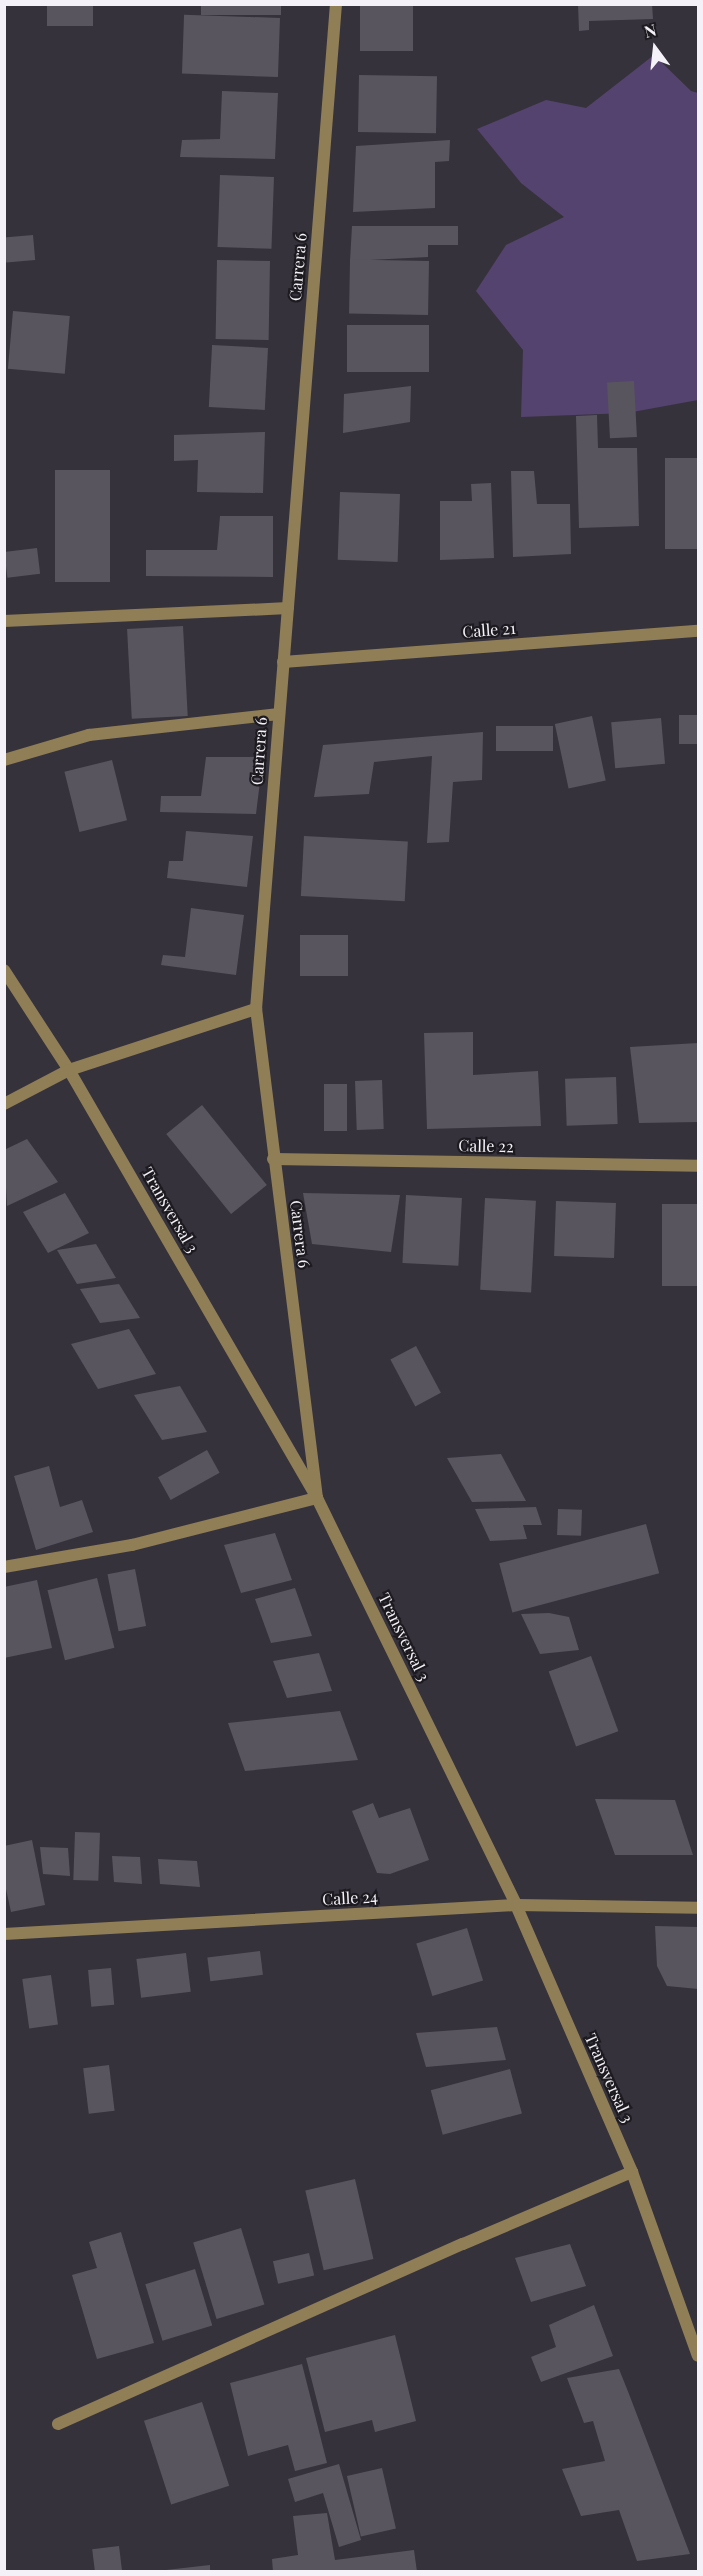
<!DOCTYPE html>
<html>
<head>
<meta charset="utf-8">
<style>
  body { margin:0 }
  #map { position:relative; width:703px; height:2576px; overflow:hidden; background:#36323c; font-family:"Playfair Display",serif }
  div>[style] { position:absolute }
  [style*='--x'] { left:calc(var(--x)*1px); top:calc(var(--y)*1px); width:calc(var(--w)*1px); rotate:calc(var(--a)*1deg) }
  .green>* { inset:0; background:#54436e }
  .building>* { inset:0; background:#58555f; transform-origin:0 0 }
  .minor>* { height:12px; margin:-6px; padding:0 6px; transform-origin:6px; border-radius:6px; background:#907f56 }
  span { translate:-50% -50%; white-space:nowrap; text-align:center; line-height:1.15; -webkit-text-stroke:4.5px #1d1b20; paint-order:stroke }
  .street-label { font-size:16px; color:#f4f1f8 }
  .frame { position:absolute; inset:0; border:6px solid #f4f1f8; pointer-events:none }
  .north { position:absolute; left:625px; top:18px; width:60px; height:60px; -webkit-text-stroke:4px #1d1b20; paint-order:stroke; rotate:345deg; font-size:16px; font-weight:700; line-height:24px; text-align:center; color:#f4f1f8 }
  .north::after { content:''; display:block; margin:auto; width:21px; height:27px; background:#f4f1f8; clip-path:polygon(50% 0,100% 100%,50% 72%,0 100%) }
</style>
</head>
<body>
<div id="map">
  <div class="green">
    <i style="clip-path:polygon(654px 55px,691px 91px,698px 93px,698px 400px,627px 413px,521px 417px,523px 350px,476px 291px,506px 245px,564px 217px,521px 183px,477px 129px,546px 100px,586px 108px)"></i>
  </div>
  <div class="building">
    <i style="left:47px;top:4px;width:46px;height:22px"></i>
    <i style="left:201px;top:4px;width:80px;height:11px"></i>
    <i style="left:360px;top:4px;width:53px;height:47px"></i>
    <i style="clip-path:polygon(578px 4px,652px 4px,653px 19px,589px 21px,589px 30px,579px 31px)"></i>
    <i style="left:280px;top:18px;width:59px;height:96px;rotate:92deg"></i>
    <i style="left:359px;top:75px;width:78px;height:57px;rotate:1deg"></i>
    <i style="clip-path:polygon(222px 91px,278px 93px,275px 159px,180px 157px,182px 140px,220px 139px)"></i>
    <i style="clip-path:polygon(450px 140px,449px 161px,435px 162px,435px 208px,353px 212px,356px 146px)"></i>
    <i style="left:220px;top:175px;width:54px;height:72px;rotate:2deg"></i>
    <i style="clip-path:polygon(352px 226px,458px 226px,458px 245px,428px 245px,428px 257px,350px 261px)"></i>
    <i style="left:33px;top:235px;width:25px;height:29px;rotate:85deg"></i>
    <i style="left:217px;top:260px;width:53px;height:79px;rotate:1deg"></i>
    <i style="left:429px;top:261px;width:54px;height:79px;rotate:91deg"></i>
    <i style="left:13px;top:311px;width:57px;height:58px;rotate:5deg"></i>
    <i style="left:429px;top:325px;width:47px;height:82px;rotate:90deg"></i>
    <i style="left:268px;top:348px;width:62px;height:56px;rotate:93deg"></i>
    <i style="left:634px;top:381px;width:56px;height:27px;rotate:87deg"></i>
    <i style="clip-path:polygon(411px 386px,410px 422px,343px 433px,344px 394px)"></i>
    <i style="clip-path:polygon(597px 415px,598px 448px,637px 448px,639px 526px,579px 528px,576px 416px)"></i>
    <i style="clip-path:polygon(265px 432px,263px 493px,197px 492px,198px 460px,174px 461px,174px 435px)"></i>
    <i style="left:698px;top:458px;width:91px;height:33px;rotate:90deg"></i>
    <i style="left:55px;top:470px;width:55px;height:112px"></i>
    <i style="clip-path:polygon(511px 471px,534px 471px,537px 504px,570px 504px,571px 554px,513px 557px)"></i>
    <i style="clip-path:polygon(491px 483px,494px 558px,440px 560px,440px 501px,472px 501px,471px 484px)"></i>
    <i style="left:400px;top:494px;width:68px;height:60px;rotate:92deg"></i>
    <i style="clip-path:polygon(220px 516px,273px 516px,273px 577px,146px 576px,146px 550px,217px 550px)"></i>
    <i style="left:37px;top:548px;width:26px;height:33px;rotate:83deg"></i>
    <i style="left:183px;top:626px;width:90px;height:56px;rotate:87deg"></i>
    <i style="left:698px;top:715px;width:29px;height:19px;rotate:90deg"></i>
    <i style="left:592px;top:716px;width:66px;height:38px;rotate:78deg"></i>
    <i style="left:661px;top:718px;width:46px;height:50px;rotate:85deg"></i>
    <i style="left:553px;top:726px;width:25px;height:57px;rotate:90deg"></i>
    <i style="clip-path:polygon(483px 732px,482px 780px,453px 782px,449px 842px,427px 843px,432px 756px,374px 762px,369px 794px,314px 797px,323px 745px)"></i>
    <i style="clip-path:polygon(206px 757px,263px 757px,256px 814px,160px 812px,161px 796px,201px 796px)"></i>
    <i style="left:112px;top:760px;width:62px;height:49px;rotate:76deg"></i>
    <i style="clip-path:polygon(186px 831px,253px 836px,247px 887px,167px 878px,169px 861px,183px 861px)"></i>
    <i style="left:304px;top:836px;width:104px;height:60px;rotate:3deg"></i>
    <i style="clip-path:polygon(191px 908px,244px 915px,236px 975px,161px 965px,163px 955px,185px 957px)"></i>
    <i style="left:300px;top:935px;width:48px;height:41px"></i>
    <i style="clip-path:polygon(473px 1032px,473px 1075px,538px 1071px,541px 1126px,427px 1129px,424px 1033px)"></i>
    <i style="clip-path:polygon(698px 1043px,698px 1122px,639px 1123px,630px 1047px)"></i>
    <i style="left:616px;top:1077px;width:47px;height:51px;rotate:88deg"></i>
    <i style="left:382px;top:1080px;width:49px;height:27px;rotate:88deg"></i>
    <i style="left:324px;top:1084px;width:23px;height:47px"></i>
    <i style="left:202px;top:1105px;width:103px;height:46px;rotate:51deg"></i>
    <i style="clip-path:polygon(27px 1139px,58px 1182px,7px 1206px,4px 1150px)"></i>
    <i style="clip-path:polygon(65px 1193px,89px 1233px,48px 1253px,23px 1212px)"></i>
    <i style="clip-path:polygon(303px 1193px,400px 1195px,391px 1252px,312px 1244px)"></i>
    <i style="left:406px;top:1195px;width:56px;height:68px;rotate:3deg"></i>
    <i style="left:485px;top:1198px;width:51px;height:92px;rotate:3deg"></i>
    <i style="left:556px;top:1201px;width:60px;height:55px;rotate:2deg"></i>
    <i style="left:662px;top:1204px;width:36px;height:82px"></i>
    <i style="clip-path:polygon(96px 1244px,116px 1278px,77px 1284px,57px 1250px)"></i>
    <i style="clip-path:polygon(119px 1284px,140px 1318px,100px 1323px,80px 1289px)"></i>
    <i style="clip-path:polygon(129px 1329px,156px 1374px,98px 1389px,71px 1344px)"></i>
    <i style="left:416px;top:1346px;width:53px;height:29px;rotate:62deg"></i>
    <i style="clip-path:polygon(180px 1386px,207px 1432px,162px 1440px,134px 1395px)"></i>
    <i style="left:207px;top:1450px;width:26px;height:56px;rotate:61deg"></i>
    <i style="clip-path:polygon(501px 1454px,526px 1501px,472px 1502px,447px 1458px)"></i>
    <i style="clip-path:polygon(49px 1466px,60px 1507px,82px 1500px,93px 1532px,36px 1550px,14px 1476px)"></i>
    <i style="clip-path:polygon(536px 1507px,542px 1525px,523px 1525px,527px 1539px,490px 1541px,475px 1509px)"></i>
    <i style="left:558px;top:1509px;width:24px;height:26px;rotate:2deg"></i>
    <i style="left:646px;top:1524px;width:51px;height:152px;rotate:75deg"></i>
    <i style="clip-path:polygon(275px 1533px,292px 1580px,241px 1593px,224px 1545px)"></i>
    <i style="left:135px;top:1569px;width:58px;height:28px;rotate:79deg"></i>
    <i style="left:97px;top:1578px;width:72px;height:51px;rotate:76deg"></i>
    <i style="clip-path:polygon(37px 1580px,52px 1648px,4px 1658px,4px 1587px)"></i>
    <i style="clip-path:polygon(295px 1588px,312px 1636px,271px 1643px,255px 1599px)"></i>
    <i style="clip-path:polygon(549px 1613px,569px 1617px,579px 1650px,540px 1654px,521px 1614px)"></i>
    <i style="clip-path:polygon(319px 1653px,332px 1691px,287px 1698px,273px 1661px)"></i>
    <i style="left:591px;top:1656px;width:80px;height:45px;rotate:70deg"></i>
    <i style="clip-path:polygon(340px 1711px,358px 1760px,245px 1771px,228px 1723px)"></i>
    <i style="clip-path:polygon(595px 1799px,675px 1800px,693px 1855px,615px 1855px)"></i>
    <i style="clip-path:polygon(373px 1803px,379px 1818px,410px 1808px,429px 1860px,390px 1874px,377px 1873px,352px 1811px)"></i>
    <i style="left:75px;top:1832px;width:25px;height:48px;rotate:2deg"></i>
    <i style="clip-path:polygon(32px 1840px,45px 1905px,11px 1912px,4px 1880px,4px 1846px)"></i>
    <i style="clip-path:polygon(40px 1847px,68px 1848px,70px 1876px,43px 1874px)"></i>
    <i style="clip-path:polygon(112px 1856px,140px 1857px,142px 1884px,114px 1882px)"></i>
    <i style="clip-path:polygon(158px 1859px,197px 1861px,200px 1887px,160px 1884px)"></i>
    <i style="clip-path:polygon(655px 1926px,698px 1927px,698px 1989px,667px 1986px,657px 1966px)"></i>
    <i style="left:467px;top:1928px;width:55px;height:53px;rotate:73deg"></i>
    <i style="left:260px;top:1951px;width:24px;height:53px;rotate:83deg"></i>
    <i style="left:186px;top:1953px;width:39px;height:50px;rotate:83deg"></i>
    <i style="left:111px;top:1968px;width:37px;height:23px;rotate:85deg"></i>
    <i style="left:51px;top:1975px;width:50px;height:29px;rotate:82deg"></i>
    <i style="clip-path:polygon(497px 2027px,506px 2060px,426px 2067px,416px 2033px)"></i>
    <i style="left:109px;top:2065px;width:46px;height:26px;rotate:83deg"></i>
    <i style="left:510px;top:2069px;width:46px;height:82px;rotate:75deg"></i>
    <i style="left:355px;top:2179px;width:82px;height:51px;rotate:77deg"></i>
    <i style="left:241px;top:2228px;width:80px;height:50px;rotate:73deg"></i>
    <i style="clip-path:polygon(121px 2232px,154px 2343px,97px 2359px,72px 2275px,97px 2268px,89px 2242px)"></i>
    <i style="clip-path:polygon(570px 2244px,586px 2286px,531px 2302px,515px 2258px)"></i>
    <i style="left:309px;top:2253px;width:23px;height:37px;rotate:77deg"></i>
    <i style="left:195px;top:2269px;width:59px;height:52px;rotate:73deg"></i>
    <i style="clip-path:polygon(594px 2305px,613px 2356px,541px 2382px,531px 2357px,556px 2347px,549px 2325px)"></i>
    <i style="clip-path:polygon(395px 2335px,416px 2421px,375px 2432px,372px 2420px,325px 2432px,306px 2358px)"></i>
    <i style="clip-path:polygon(302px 2364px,327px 2463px,295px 2471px,288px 2445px,248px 2456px,230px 2383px)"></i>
    <i style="clip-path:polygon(619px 2369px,629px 2394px,690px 2554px,637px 2561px,619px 2510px,581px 2516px,562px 2469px,605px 2461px,593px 2421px,584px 2423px,567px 2378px)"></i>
    <i style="left:202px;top:2402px;width:88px;height:61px;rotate:72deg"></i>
    <i style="clip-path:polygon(339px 2464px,361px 2540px,339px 2547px,323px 2493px,295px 2502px,288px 2479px)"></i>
    <i style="left:382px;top:2468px;width:62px;height:36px;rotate:77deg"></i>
    <i style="clip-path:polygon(327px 2513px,335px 2560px,414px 2550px,417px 2572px,273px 2572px,272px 2559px,298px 2555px,293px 2516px)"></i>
    <i style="left:119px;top:2546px;width:26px;height:27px;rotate:83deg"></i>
    <i style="clip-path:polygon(210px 2565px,210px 2572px,166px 2572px,166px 2570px)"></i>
  </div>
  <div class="minor">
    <i style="--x:4;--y:621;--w:284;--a:-2.6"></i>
    <i style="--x:283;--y:662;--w:416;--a:-4.3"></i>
    <i style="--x:4;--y:760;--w:89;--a:-16.4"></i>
    <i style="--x:89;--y:735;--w:191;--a:-6.3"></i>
    <i style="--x:4;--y:970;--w:119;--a:57"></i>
    <i style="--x:69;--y:1070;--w:495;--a:59.9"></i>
    <i style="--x:317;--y:1498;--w:453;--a:63.9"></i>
    <i style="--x:516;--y:1905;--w:291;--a:66.5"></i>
    <i style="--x:632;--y:2172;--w:195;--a:70.3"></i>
    <i style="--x:4;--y:1104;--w:73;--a:-27.6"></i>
    <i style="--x:69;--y:1070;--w:197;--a:-18.1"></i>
    <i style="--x:273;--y:1159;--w:425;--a:0.9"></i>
    <i style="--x:4;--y:1567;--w:130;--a:-9.8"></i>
    <i style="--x:132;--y:1545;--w:191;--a:-14.3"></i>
    <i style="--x:317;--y:1498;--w:493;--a:-97.1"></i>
    <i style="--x:256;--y:1009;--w:1008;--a:-85.45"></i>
    <i style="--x:4;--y:1934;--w:513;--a:-3.24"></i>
    <i style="--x:516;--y:1905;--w:182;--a:0.9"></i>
    <i style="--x:58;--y:2424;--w:443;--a:-24"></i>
    <i style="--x:463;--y:2244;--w:184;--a:-23.1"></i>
  </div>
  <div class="street-label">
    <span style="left:298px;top:267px;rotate:-85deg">Carrera 6</span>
    <span style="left:489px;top:630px;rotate:-4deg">Calle 21</span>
    <span style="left:259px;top:751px;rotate:-86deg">Carrera 6</span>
    <span style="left:486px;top:1146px;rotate:1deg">Calle 22</span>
    <span style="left:170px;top:1210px;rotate:60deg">Transversal 3</span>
    <span style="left:300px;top:1234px;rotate:83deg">Carrera 6</span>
    <span style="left:404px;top:1637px;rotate:64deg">Transversal 3</span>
    <span style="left:350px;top:1898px;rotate:-3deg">Calle 24</span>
    <span style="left:609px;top:2078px;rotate:66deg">Transversal 3</span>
  </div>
  <div class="frame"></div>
  <div class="north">N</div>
</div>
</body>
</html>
